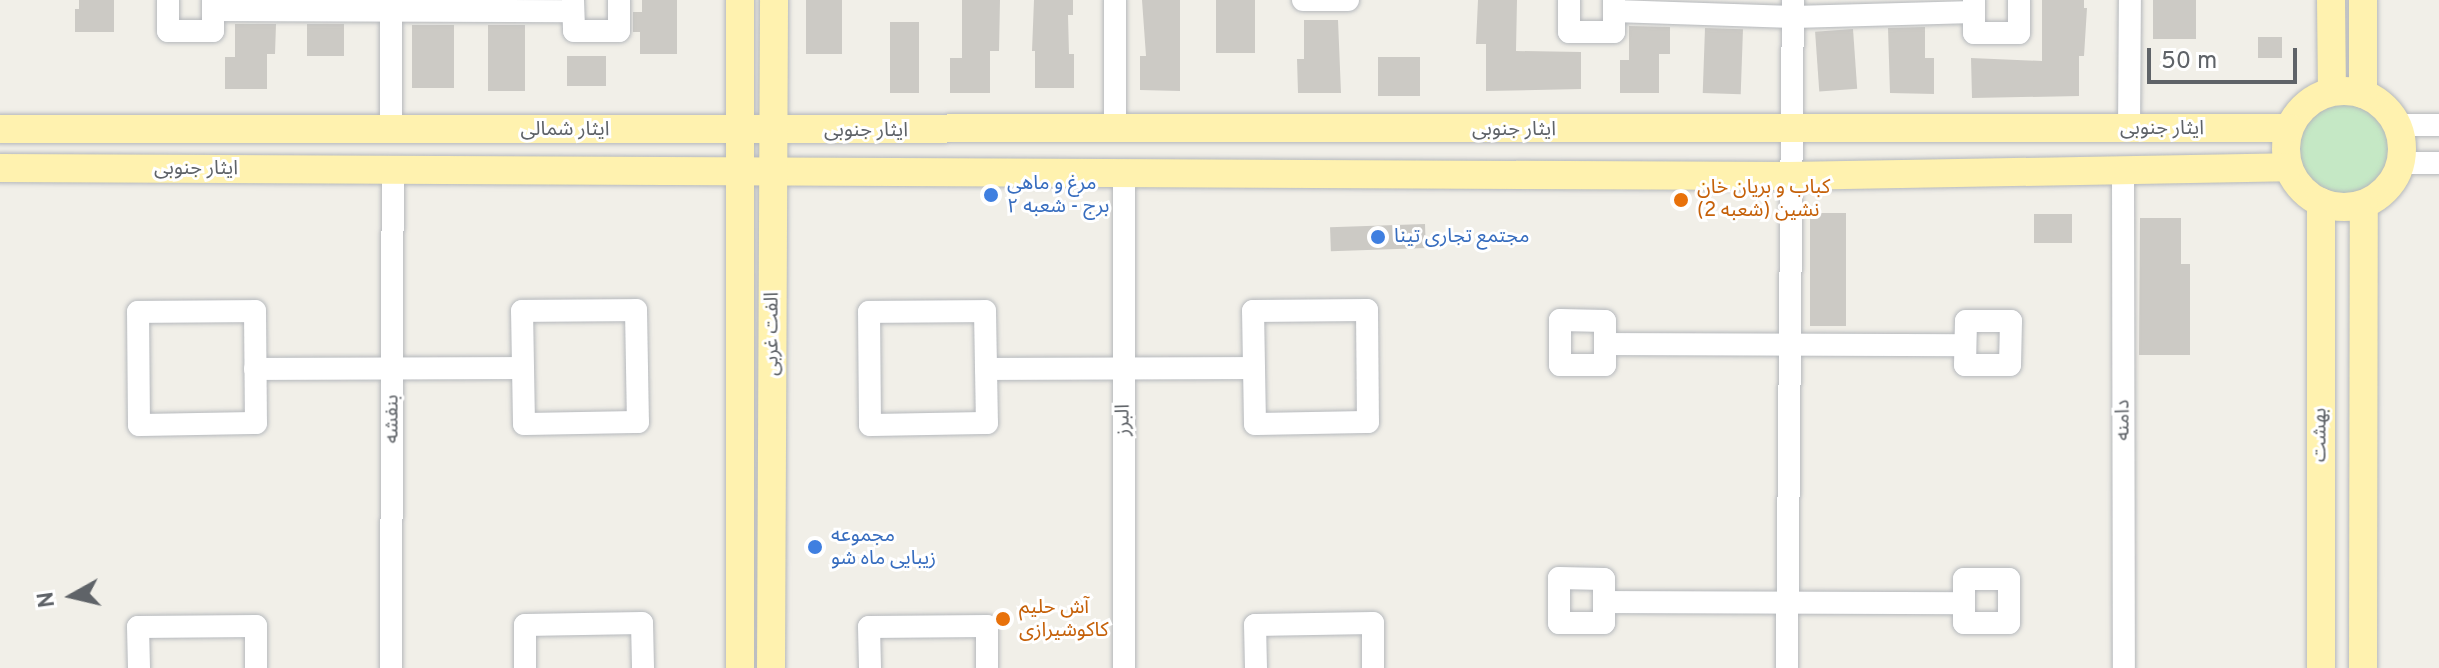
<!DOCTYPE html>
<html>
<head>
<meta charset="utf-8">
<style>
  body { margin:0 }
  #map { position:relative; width:2439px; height:668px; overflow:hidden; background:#f1efe8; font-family:Overpass,"Noto Sans Arabic",sans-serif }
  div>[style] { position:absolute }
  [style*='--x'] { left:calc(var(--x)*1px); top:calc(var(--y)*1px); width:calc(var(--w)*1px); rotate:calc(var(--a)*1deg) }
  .green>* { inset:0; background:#c5e8c5 }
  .round { border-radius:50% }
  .building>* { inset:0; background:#cccac5; transform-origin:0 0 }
  .roads { filter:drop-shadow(0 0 2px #b5b8bc) drop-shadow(0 0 2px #b5b8bc) }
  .minor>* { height:22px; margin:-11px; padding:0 11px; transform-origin:11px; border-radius:11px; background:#fff }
  .major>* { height:28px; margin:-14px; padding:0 14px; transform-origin:14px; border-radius:14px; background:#fff2af }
  .major>.ring { margin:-14px; padding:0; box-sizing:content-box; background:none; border:28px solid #fff2af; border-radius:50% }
  .dots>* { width:22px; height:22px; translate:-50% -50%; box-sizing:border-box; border:4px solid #fff; border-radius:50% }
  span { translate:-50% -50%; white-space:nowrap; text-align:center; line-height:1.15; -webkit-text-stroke:6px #fff; paint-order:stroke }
  .street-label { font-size:20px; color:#5f6368 }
  .shop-label { font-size:20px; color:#366cbe }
  .left { translate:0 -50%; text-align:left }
  .food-label { font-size:20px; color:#c56008 }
  .north { position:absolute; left:32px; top:556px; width:80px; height:80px; -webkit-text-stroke:6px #fff; paint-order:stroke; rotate:262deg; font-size:22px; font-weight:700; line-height:32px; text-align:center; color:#5f6368 }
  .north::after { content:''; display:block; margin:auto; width:28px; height:36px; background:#5f6368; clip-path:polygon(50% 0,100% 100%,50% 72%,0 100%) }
  .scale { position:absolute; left:2147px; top:48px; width:150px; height:36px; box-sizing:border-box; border:4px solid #5f6368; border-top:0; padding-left:10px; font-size:24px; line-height:28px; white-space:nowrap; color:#5f6368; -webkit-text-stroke:6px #fff; paint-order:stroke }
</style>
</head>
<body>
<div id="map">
  <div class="green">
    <i class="round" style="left:2299px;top:103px;width:92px;height:92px"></i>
  </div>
  <div class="building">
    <i style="clip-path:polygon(79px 0,114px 0,114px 32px,75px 32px,75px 9px,79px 9px)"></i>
    <i style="clip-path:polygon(642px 0,677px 0,677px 54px,640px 54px,640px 32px,633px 32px,633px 12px,642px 12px)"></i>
    <i style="left:806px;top:0;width:36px;height:54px"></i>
    <i style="clip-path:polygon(962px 0,1000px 0,999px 51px,990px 51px,990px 93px,950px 93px,950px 58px,962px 58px)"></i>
    <i style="clip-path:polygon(1034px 0,1073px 0,1073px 15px,1068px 15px,1069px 54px,1074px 54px,1074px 88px,1035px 88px,1035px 51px,1032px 51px)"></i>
    <i style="clip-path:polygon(1142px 0,1180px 0,1180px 91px,1140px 90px,1140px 56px,1146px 56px)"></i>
    <i style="left:1216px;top:0;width:39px;height:53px"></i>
    <i style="clip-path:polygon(1478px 0,1517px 0,1516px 51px,1581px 52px,1581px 89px,1486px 91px,1486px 44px,1476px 44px)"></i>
    <i style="clip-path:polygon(2042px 0,2084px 0,2084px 8px,2087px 8px,2084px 56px,2079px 56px,2079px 96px,1972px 98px,1971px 58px,2042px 61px)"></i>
    <i style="left:2153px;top:0;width:43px;height:39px"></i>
    <i style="clip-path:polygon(1304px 20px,1338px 20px,1341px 93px,1298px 93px,1297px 59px,1304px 59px)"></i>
    <i style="left:890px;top:22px;width:29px;height:71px"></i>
    <i style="clip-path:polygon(235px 24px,276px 24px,275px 54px,267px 54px,267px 89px,225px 89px,225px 57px,235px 57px)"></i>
    <i style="left:307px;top:24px;width:37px;height:32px"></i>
    <i style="left:412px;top:25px;width:42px;height:63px"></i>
    <i style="left:488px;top:25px;width:37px;height:66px"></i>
    <i style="clip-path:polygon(1629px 26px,1670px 27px,1670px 54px,1659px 54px,1659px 93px,1620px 93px,1620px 60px,1629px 60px)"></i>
    <i style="clip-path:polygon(1925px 27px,1925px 58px,1934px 58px,1934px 94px,1890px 93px,1888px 28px)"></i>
    <i style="left:1705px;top:28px;width:38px;height:65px;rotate:2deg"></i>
    <i style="left:1853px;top:29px;width:60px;height:38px;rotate:86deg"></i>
    <i style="left:2258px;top:37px;width:24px;height:21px"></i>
    <i style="left:567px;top:56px;width:39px;height:30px"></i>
    <i style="left:1378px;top:57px;width:42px;height:39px"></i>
    <i style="left:1810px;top:213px;width:36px;height:113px"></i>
    <i style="left:2034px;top:214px;width:38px;height:29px"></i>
    <i style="clip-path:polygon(2140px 218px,2181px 218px,2181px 264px,2190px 264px,2190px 355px,2139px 355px)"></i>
    <i style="left:1425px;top:224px;width:24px;height:95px;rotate:88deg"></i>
  </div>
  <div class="roads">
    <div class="minor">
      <i style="--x:168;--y:0;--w:31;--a:90"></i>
      <i style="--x:168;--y:31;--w:45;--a:0"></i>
      <i style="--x:213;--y:31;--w:31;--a:-90"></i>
      <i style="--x:573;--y:0;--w:31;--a:88"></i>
      <i style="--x:574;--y:31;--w:45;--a:0"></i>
      <i style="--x:619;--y:31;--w:31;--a:-90"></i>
      <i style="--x:1303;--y:0;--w:45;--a:0"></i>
      <i style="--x:1569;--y:0;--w:32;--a:90"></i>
      <i style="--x:1569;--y:32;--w:45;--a:0"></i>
      <i style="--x:1614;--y:32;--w:32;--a:-90"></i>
      <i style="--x:1974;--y:0;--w:33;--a:90"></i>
      <i style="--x:1974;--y:33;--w:45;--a:0"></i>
      <i style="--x:2019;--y:33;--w:33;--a:-90"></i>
      <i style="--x:213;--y:10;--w:360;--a:0.2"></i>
      <i style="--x:1614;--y:11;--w:179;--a:1.9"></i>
      <i style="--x:1793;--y:17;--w:181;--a:-1.6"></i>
      <i style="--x:2397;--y:125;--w:42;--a:0"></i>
      <i style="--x:391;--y:129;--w:129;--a:-90"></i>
      <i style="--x:1115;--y:130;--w:130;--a:-90"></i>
      <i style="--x:2129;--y:130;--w:130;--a:-89.6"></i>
      <i style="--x:2400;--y:163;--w:39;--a:0"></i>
      <i style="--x:2123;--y:171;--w:497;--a:89.9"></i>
      <i style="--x:1124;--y:172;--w:496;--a:90"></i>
      <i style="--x:636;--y:310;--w:112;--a:89"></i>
      <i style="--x:638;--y:422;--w:114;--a:179"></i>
      <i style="--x:524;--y:424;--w:113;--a:-91"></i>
      <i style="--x:522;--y:311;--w:114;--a:-0.5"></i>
      <i style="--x:1367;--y:310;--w:112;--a:89.5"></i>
      <i style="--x:1368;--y:422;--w:113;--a:179"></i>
      <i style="--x:1255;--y:424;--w:113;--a:-91"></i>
      <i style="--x:1253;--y:311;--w:114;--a:-0.5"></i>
      <i style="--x:255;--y:311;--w:112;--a:89.5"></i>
      <i style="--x:256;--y:423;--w:117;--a:179"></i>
      <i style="--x:139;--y:425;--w:113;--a:-90.5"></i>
      <i style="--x:138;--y:312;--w:117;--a:-0.5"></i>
      <i style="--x:985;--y:311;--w:112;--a:89"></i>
      <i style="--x:987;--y:423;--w:117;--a:179"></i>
      <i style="--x:870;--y:425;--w:113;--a:-90.5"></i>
      <i style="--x:869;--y:312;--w:116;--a:-0.5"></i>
      <i style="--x:1560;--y:320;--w:45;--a:1.3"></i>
      <i style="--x:1605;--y:321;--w:44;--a:90"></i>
      <i style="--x:1605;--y:365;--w:45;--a:180"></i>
      <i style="--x:1560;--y:365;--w:45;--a:-90"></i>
      <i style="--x:1966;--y:321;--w:45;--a:0"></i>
      <i style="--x:2011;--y:321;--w:44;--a:91.3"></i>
      <i style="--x:2010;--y:365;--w:45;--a:180"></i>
      <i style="--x:1965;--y:365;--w:44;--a:-88.7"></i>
      <i style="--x:1605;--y:344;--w:360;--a:0.2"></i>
      <i style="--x:255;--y:369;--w:268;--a:-0.2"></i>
      <i style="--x:986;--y:369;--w:268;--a:-0.2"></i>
      <i style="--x:1559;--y:578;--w:45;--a:1.3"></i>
      <i style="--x:1604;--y:579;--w:44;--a:90"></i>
      <i style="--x:1604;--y:623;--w:45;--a:180"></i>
      <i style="--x:1559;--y:623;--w:45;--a:-90"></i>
      <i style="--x:1964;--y:579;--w:45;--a:0"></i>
      <i style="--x:2009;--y:579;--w:44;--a:90"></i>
      <i style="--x:2009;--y:623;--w:45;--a:180"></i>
      <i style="--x:1964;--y:623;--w:44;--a:-90"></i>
      <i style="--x:1604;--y:602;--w:360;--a:0.2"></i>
      <i style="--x:139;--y:668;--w:41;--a:-91.4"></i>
      <i style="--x:138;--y:627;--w:118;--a:-0.5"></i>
      <i style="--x:256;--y:626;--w:42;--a:90"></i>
      <i style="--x:391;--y:668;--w:499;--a:-89.8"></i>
      <i style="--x:525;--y:668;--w:43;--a:-90"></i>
      <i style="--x:525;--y:625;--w:117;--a:-1"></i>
      <i style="--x:642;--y:623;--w:45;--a:88.7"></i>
      <i style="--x:870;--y:668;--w:41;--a:-91.4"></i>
      <i style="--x:869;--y:627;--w:118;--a:-0.5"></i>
      <i style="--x:987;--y:626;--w:42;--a:90"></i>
      <i style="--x:1256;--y:668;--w:43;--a:-91.3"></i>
      <i style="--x:1255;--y:625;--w:118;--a:-1"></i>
      <i style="--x:1373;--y:623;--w:45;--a:90"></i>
      <i style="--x:1787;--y:668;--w:668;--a:-89.49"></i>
    </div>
    <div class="major">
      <i style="--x:2331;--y:0;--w:91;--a:89.4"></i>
      <i class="ring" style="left:2286px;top:91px;width:88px;height:88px"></i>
      <i style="--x:2363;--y:94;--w:94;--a:-90"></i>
      <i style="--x:0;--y:129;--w:2289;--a:-0.03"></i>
      <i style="--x:0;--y:168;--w:1789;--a:0.26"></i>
      <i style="--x:1789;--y:176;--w:499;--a:-1"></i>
      <i style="--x:2321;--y:202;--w:466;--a:90"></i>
      <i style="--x:740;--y:668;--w:668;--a:-90"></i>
      <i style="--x:771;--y:668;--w:668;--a:-89.74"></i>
      <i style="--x:2363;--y:668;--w:464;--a:-89.9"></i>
    </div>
  </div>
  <div class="dots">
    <i style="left:991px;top:195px;background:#3f7fe0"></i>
    <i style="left:1681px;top:200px;background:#e8710a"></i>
    <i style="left:1378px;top:237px;background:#3f7fe0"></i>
    <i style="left:815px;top:547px;background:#3f7fe0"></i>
    <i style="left:1003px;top:619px;background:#e8710a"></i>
  </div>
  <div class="street-label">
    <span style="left:2162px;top:129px">ایثار جنوبی</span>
    <span style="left:565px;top:130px">ایثار شمالی</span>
    <span style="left:1514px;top:130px">ایثار جنوبی</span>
    <span style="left:866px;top:131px">ایثار جنوبی</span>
    <span style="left:196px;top:169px">ایثار جنوبی</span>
    <span style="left:773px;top:334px;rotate:-90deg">الفت غربی</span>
    <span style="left:393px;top:419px;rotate:-90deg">بنفشه</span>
    <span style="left:1124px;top:420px;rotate:-90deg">البرز</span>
    <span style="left:2124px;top:420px;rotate:-90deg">دامنه</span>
    <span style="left:2321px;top:435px;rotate:-90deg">بهشت</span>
  </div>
  <div class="shop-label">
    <span class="left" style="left:1007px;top:196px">مرغ و ماهی<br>برج - شعبه ۲</span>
    <span class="left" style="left:1394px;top:237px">مجتمع تجاری تینا</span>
    <span class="left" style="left:831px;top:548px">مجموعه<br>زیبایی ماه شو</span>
  </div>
  <div class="food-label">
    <span class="left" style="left:1697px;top:200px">کباب و بریان خان<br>نشین (شعبه 2)</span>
    <span class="left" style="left:1019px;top:620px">آش حلیم<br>کاکوشیرازی</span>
  </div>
  <div class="north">N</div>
  <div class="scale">50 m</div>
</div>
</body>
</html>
